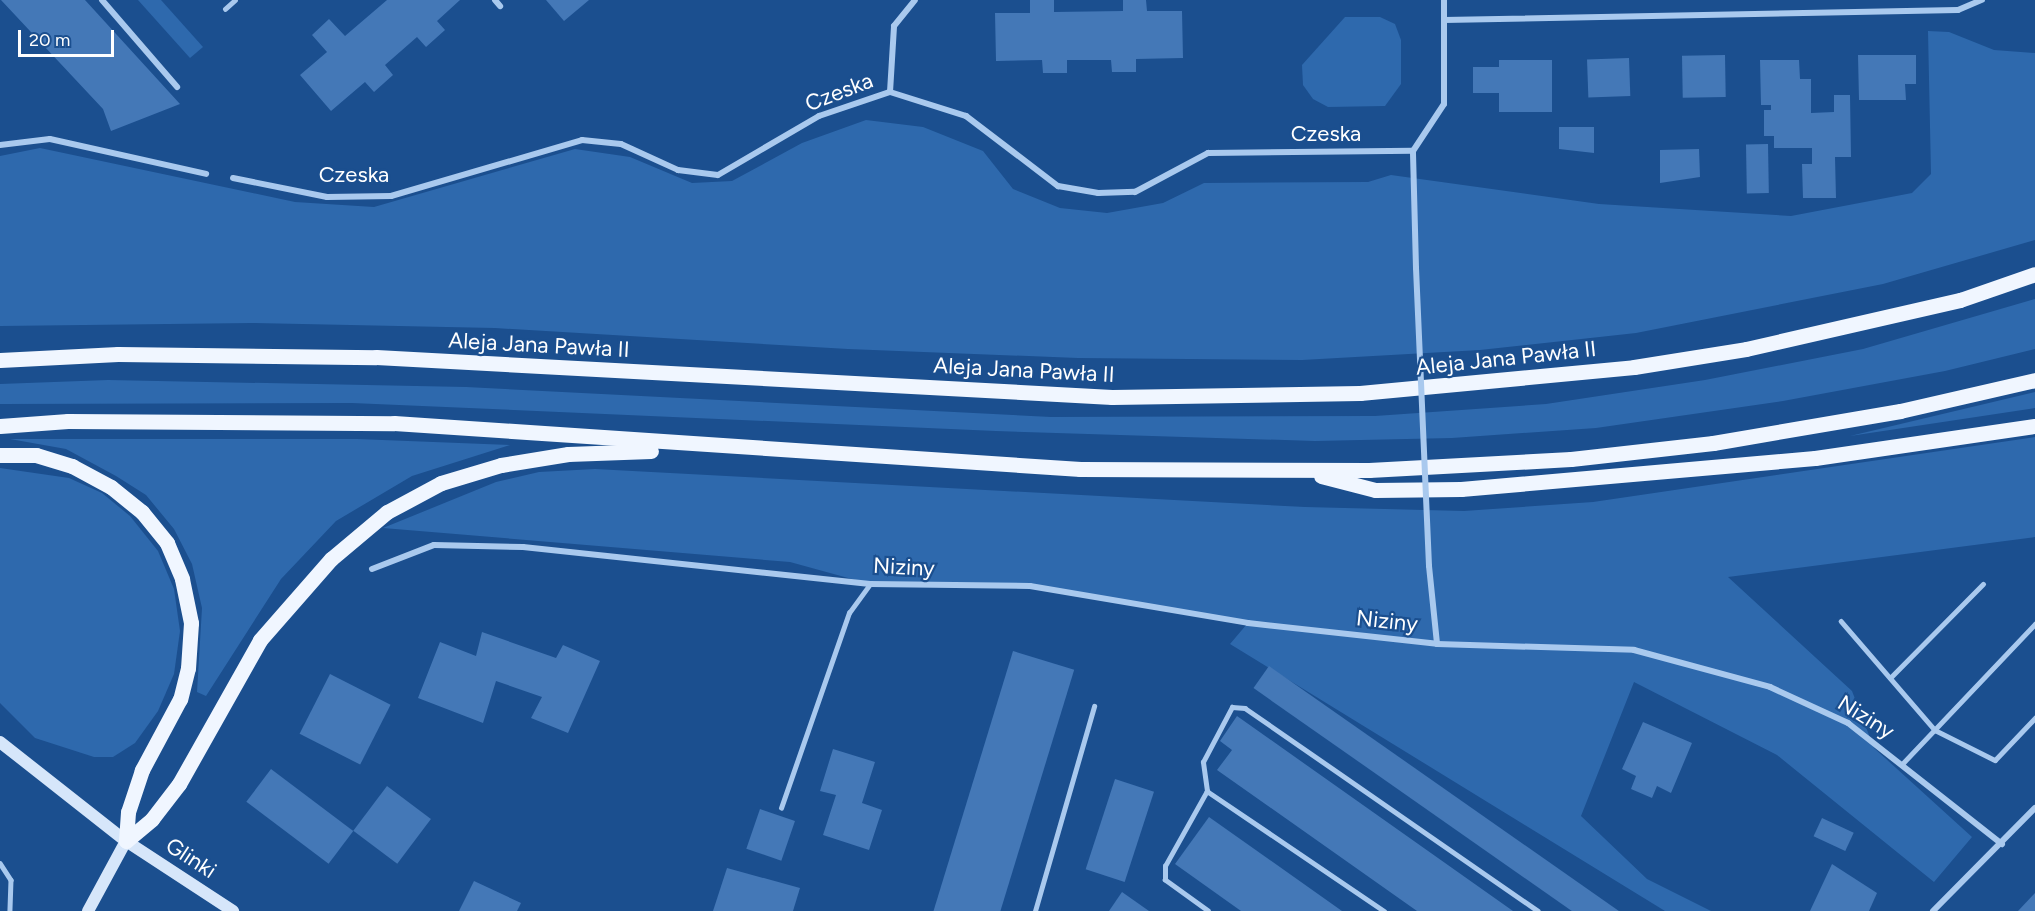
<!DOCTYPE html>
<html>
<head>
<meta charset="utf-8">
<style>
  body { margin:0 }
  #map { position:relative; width:2035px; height:911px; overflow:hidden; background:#1b4f8f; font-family:Figtree,sans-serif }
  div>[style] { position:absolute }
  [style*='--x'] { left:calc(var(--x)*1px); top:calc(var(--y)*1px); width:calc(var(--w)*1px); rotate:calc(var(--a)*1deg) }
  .green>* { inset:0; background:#2e69ad }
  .building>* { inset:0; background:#4478b7; transform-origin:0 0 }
  .lane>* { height:4.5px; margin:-2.25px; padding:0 2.25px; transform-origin:2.25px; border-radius:2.25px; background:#a9c9ee }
  .street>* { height:6px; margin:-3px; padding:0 3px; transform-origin:3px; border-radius:3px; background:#a9c9ee }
  .secondary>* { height:12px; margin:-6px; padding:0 6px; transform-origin:6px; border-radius:6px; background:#d6e6fa }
  .primary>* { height:15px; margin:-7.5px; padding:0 7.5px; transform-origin:7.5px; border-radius:7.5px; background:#f0f6ff }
  .street-bridge>* { height:6px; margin:-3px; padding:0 3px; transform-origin:3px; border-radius:3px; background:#a9c9ee }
  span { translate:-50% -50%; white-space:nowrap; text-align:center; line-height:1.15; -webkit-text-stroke:4.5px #1b4f8f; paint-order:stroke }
  .street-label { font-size:22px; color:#fff }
  .scale { position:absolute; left:18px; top:30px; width:96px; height:27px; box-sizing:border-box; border:3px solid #fff; border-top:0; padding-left:8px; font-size:18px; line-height:21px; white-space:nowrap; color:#fff; -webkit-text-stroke:4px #1b4f8f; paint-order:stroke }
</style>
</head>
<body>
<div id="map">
  <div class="green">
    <i style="clip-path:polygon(138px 0,161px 0,203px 47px,190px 58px)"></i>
    <i style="clip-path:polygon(1345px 17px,1380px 17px,1395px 24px,1401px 40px,1401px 84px,1385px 106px,1328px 107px,1313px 99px,1303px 85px,1302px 65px)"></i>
    <i style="clip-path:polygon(1928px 31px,1949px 32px,1994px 50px,2035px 53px,2035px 240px,1883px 284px,1636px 333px,1480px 350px,1302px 360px,1078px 358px,848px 349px,495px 328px,252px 323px,0 326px,0 156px,40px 148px,295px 202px,374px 207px,575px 149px,630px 157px,692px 183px,732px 181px,802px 143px,866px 120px,923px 127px,983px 151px,1013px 189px,1060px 208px,1107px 213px,1163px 203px,1204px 183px,1368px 182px,1391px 175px,1599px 204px,1791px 216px,1912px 193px,1931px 174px)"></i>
    <i style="clip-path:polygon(2035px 299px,2035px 349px,1945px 371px,1783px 401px,1596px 428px,1452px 438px,1315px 441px,996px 431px,352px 403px,0 404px,0 384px,108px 380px,466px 387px,1051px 417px,1375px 416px,1546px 404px,1705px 380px,1863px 349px)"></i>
    <i style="clip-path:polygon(2035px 392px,2035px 408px,1850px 436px)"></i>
    <i style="clip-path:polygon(2035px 437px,2035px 537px,1728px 577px,1852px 691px,1874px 748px,1972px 837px,1934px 882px,1777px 755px,1634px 682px,1581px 816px,1647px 879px,1711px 911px,1665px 911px,1230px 644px,1247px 624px,1030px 586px,870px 584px,790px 562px,383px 528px,496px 482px,539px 472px,595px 469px,1305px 507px,1464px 511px,1593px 502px)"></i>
    <i style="clip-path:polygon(10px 439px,357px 439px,510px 445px,412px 476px,336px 521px,281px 579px,206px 696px,197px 692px,202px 608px,192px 564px,174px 529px,146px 495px,116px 476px,66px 449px)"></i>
    <i style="clip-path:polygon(0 468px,69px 478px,102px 493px,130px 516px,158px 551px,174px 589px,180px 631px,174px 674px,158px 711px,135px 743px,113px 757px,94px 757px,35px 738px,0 703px)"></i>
  </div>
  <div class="building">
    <i style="clip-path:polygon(1px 0,85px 0,180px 104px,111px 131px,103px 109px)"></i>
    <i style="clip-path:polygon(387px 0,460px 0,437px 21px,445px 30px,426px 47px,417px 37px,385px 65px,393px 75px,374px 92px,365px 82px,331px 111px,300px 75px,327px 52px,312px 35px,329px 19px,345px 36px)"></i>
    <i style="clip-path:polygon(546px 0,589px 0,564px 21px)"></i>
    <i style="clip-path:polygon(1030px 0,1054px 0,1054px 12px,1123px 11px,1123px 0,1146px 0,1147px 11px,1182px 11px,1183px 58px,1136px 59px,1136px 72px,1112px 72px,1111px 60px,1067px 60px,1067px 73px,1043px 73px,1042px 60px,996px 61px,995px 13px,1030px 13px)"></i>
    <i style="left:1725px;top:55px;width:42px;height:43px;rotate:89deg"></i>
    <i style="clip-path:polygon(1858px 55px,1916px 55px,1916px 84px,1905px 84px,1906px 100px,1859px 100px)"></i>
    <i style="left:1629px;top:58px;width:38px;height:42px;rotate:88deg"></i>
    <i style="clip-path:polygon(1499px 60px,1552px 60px,1552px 112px,1499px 112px,1499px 93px,1473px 93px,1473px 67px,1499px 67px)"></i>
    <i style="clip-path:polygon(1760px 60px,1799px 60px,1800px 79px,1811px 79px,1811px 113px,1834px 112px,1834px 95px,1850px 95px,1851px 157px,1835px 157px,1836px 198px,1803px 198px,1802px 164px,1812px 164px,1812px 148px,1774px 148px,1774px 136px,1764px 136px,1764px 110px,1771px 110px,1771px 105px,1761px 105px)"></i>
    <i style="clip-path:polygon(1559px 127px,1594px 127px,1594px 153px,1559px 149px)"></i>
    <i style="left:1768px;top:144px;width:49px;height:22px;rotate:89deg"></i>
    <i style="clip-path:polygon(1699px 149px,1700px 177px,1660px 183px,1660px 150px)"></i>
    <i style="clip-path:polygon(482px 632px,556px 658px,563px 645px,600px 661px,568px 733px,531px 718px,542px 697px,496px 681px,483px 723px,418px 698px,440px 642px,476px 656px)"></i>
    <i style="left:1013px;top:651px;width:64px;height:273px;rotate:17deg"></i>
    <i style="left:1269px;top:666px;width:430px;height:27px;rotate:35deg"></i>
    <i style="left:330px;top:674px;width:68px;height:67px;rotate:27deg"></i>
    <i style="clip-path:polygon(1237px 716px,1513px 911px,1417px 911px,1217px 770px,1232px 750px,1220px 741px)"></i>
    <i style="clip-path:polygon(1643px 722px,1692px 743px,1671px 793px,1657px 786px,1652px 798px,1631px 789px,1636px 776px,1622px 769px)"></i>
    <i style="clip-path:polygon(833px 749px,875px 762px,862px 803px,882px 810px,869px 850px,823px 835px,836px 795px,820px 791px)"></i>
    <i style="left:271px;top:769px;width:103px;height:41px;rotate:37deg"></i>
    <i style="left:1115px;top:779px;width:41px;height:95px;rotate:18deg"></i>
    <i style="left:387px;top:786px;width:55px;height:56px;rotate:37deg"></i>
    <i style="left:760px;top:809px;width:37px;height:42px;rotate:19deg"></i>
    <i style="clip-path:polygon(1209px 817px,1342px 911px,1241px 911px,1175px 864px)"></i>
    <i style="left:1822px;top:818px;width:35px;height:20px;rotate:25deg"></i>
    <i style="clip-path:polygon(1832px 864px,1877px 893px,1869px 911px,1810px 911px)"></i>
    <i style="clip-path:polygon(727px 868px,800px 888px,793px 911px,713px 911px)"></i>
    <i style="clip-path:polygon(474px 881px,521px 903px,517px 911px,459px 911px)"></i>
    <i style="clip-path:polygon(1122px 892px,1149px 911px,1109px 911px)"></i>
    <i style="clip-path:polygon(2035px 893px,2035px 911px,2018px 911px)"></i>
  </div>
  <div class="lane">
    <i style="--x:225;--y:9;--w:13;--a:-42"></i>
    <i style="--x:1841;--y:621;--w:144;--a:49.2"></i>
    <i style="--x:1935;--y:730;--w:67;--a:26.6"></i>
    <i style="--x:1995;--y:760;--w:58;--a:-46.4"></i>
    <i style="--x:1890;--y:678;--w:132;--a:-45.3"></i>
    <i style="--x:1903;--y:763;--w:192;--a:-46.5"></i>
    <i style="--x:1207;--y:791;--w:29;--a:-98"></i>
    <i style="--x:1203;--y:762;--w:62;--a:-62.2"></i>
    <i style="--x:1232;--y:707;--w:13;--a:4"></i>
    <i style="--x:1245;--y:708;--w:356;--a:34.7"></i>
    <i style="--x:781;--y:808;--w:207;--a:-70.8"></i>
    <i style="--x:849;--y:613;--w:36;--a:-54"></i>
    <i style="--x:0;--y:863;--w:20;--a:57"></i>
    <i style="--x:11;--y:880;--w:31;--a:92"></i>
    <i style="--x:1035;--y:911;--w:213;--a:-73.9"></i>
    <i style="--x:1208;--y:911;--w:53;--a:-144.2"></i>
    <i style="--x:1165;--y:880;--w:14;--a:-90"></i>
    <i style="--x:1165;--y:866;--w:86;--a:-60.8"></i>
    <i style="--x:1207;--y:791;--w:214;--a:34.1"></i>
  </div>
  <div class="street">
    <i style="--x:102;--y:0;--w:115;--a:49.2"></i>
    <i style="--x:495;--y:0;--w:8;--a:50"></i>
    <i style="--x:1444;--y:20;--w:514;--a:-1.11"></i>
    <i style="--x:1958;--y:10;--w:26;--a:-23"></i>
    <i style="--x:890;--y:92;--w:66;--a:-86.5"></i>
    <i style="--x:894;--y:26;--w:33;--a:-51"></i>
    <i style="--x:0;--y:145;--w:50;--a:-6.8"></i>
    <i style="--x:50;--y:139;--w:160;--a:12.6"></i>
    <i style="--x:233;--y:178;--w:96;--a:11.4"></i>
    <i style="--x:327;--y:197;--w:64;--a:-0.9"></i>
    <i style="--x:391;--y:196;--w:199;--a:-16.3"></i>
    <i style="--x:582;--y:140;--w:39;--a:6"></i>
    <i style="--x:621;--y:144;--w:63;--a:24.5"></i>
    <i style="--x:678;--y:170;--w:40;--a:7.1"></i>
    <i style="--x:718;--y:175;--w:117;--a:-30.3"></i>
    <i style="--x:819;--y:116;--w:75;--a:-18.7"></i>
    <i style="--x:890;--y:92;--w:80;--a:17.5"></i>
    <i style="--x:966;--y:116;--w:116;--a:37.3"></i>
    <i style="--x:1058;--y:186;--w:41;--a:9.9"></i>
    <i style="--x:1098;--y:193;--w:37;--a:-2"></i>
    <i style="--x:1135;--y:192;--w:83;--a:-28.1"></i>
    <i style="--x:1208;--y:153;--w:205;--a:-0.6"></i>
    <i style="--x:1416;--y:268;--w:117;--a:-91.5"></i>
    <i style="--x:1413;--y:151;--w:56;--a:-56.6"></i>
    <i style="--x:1444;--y:104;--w:104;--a:-90"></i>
    <i style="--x:1429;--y:566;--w:78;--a:84.1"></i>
    <i style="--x:372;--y:569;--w:66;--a:-21.2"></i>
    <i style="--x:434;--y:545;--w:89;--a:1.3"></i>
    <i style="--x:523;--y:547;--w:349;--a:6.1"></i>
    <i style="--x:870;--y:584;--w:160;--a:0.7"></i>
    <i style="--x:1030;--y:586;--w:221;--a:9.6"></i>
    <i style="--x:1248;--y:623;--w:190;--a:6.3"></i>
    <i style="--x:1437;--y:644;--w:197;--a:1.7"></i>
    <i style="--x:1634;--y:650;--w:141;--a:15.2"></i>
    <i style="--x:1770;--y:687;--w:86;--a:24.8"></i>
    <i style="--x:1848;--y:723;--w:196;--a:38.2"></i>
    <i style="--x:1933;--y:911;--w:145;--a:-45.3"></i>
  </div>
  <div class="secondary">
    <i style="--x:0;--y:742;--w:160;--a:38.2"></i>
    <i style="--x:126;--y:841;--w:128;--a:33.2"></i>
    <i style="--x:88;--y:911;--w:80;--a:-61.5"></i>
  </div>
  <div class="primary">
    <i style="--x:0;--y:360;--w:118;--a:-2.9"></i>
    <i style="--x:118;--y:354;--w:258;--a:0.7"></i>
    <i style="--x:376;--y:357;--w:737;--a:3.11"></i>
    <i style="--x:1112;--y:397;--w:248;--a:-0.9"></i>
    <i style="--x:1360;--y:393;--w:275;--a:-5.4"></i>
    <i style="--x:1634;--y:367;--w:113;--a:-9.1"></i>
    <i style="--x:1746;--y:349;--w:220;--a:-12.9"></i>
    <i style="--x:1960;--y:300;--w:79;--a:-19.1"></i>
    <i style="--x:0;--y:426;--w:68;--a:-4.2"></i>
    <i style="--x:68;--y:421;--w:326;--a:0.4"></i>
    <i style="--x:394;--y:423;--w:688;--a:3.84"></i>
    <i style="--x:1080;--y:469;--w:289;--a:0.2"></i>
    <i style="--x:1369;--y:470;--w:202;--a:-3.1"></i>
    <i style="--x:1571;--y:459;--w:143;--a:-6.4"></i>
    <i style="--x:1713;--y:443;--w:190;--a:-9.7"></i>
    <i style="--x:1900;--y:411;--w:139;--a:-12.9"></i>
    <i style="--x:0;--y:455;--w:36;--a:0"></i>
    <i style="--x:36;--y:455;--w:38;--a:17"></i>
    <i style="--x:72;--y:466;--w:44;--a:28.3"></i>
    <i style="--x:111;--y:487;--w:40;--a:39"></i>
    <i style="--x:142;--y:512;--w:40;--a:51"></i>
    <i style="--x:167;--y:543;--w:39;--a:67"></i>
    <i style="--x:182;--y:579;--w:45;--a:78.4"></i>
    <i style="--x:191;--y:623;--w:45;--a:93.8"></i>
    <i style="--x:188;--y:668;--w:32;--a:104"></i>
    <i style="--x:180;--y:699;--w:81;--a:118.2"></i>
    <i style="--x:142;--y:770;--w:44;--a:108.4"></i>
    <i style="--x:128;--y:812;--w:29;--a:94"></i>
    <i style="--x:1321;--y:476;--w:56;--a:14.5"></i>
    <i style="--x:1375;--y:490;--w:86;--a:-0.7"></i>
    <i style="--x:1461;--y:489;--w:355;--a:-5"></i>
    <i style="--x:1815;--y:458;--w:222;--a:-8.3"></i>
    <i style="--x:126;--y:841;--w:34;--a:-40"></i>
    <i style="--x:152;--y:819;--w:44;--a:-52.4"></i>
    <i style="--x:179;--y:784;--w:165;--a:-60.6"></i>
    <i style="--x:260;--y:640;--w:108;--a:-48.8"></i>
    <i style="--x:331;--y:559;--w:73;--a:-40"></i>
    <i style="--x:387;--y:512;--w:61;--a:-28.2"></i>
    <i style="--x:441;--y:483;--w:63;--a:-16.7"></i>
    <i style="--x:501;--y:465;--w:68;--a:-9.3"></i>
    <i style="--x:568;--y:454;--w:83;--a:-2.1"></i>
  </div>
  <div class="street-bridge">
    <i style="--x:1416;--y:268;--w:298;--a:87.5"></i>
  </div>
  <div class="street-label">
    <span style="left:839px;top:92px;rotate:-21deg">Czeska</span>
    <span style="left:1326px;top:134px">Czeska</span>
    <span style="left:354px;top:175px">Czeska</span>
    <span style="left:539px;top:345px;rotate:3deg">Aleja Jana Pawła II</span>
    <span style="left:1506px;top:358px;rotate:-6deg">Aleja Jana Pawła II</span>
    <span style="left:1024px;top:370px;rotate:3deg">Aleja Jana Pawła II</span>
    <span style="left:904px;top:567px;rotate:3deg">Niziny</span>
    <span style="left:1387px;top:621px;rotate:6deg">Niziny</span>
    <span style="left:1866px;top:717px;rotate:32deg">Niziny</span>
    <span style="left:191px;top:858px;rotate:33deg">Glinki</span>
  </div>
  <div class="scale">20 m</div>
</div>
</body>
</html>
